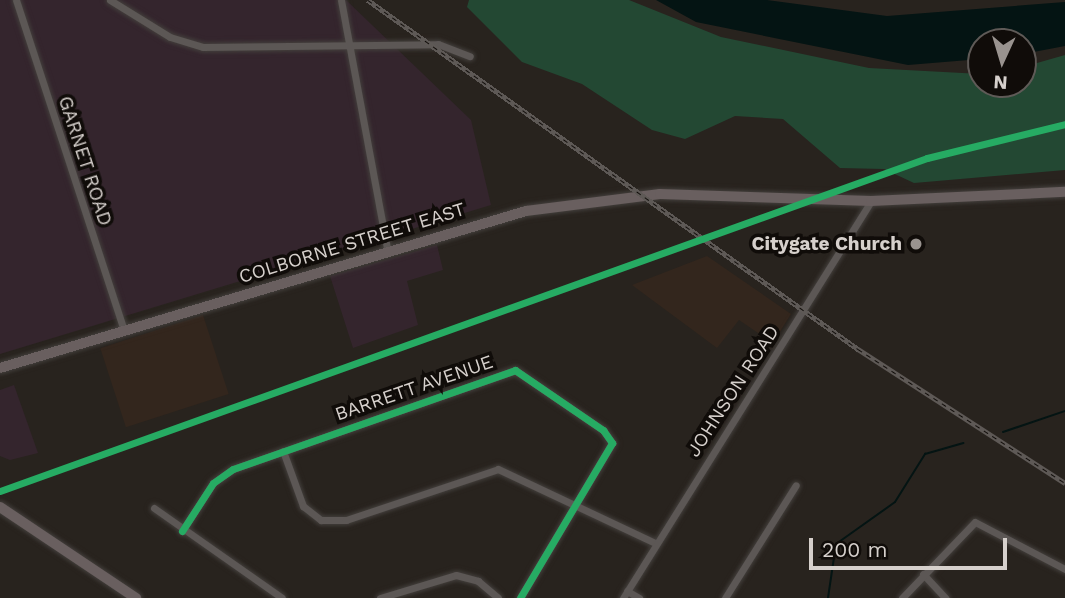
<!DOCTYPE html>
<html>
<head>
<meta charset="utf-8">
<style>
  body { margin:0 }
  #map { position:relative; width:1065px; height:598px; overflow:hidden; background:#28231e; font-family:"Work Sans",sans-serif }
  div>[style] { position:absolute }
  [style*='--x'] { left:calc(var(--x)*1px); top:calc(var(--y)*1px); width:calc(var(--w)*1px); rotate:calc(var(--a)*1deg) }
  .built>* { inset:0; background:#33261d; transform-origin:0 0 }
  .industrial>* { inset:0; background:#34252d }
  .green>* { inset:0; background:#234833 }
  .water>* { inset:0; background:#041413 }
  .stream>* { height:2px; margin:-1px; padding:0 1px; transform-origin:1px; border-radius:1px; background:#041413 }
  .roads { filter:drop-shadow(0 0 2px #433f3c) drop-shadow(0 0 2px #433f3c) }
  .minor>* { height:7px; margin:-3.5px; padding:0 3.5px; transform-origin:3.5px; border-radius:3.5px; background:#5c5755 }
  .major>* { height:10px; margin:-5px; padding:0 5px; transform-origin:5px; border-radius:5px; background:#695f5f }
  .rail>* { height:4.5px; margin-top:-2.25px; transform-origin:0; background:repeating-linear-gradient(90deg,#100c09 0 5px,#5e5956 0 10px); box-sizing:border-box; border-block:2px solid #5e5956 }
  .cycleway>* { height:7px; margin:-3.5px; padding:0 3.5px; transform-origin:3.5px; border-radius:3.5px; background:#26ab63 }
  .dots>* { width:19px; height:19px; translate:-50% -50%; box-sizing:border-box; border:4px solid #100c09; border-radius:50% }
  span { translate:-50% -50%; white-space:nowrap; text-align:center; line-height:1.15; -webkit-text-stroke:7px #100c09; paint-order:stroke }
  .street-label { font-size:19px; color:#d6d0cc }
  .poi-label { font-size:19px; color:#d6d0cc; font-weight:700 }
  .right { translate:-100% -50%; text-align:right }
  .north { position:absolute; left:967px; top:28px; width:70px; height:70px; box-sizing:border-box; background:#100c09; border:2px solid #5f5a57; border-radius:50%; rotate:184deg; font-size:19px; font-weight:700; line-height:28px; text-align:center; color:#d6d0cc }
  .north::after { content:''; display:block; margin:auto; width:24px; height:32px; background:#99938f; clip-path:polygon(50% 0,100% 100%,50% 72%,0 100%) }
  .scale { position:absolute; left:809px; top:538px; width:198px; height:32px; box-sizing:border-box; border:4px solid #d6d0cc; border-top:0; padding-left:9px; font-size:21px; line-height:24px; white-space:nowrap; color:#d6d0cc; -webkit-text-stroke:5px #100c09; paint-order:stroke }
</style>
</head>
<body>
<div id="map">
  <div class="built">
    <i style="clip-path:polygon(707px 256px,791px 314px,773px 343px,739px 320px,717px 348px,632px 285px)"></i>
    <i style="left:203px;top:315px;width:83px;height:108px;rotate:72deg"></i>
  </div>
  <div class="industrial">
    <i style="clip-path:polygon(0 0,346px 0,471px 120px,491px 205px,0 354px)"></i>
    <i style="clip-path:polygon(437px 245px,443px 270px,407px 281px,418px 325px,353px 348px,330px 276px)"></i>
    <i style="clip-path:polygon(14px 385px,38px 453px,10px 460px,0 456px,0 390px)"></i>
  </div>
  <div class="green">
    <i style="clip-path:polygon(469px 0,629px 0,721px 37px,869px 68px,981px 74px,981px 84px,1023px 84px,1023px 67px,1065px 55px,1065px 170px,914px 183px,884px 169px,840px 168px,783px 119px,735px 116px,685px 139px,652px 130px,582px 84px,522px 62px,467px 7px)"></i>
  </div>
  <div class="water">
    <i style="clip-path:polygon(656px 0,767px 0,887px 16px,1065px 2px,1065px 46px,1023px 54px,1023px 42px,981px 42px,981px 59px,908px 65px,696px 22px)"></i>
  </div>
  <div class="stream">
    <i style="--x:1003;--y:432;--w:65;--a:-18.7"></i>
    <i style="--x:828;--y:598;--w:55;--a:-81.6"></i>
    <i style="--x:836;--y:544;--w:72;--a:-35.4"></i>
    <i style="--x:895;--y:502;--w:57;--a:-58"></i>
    <i style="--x:925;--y:454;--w:40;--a:-16"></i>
  </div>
  <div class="roads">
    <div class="minor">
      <i style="--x:16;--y:0;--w:348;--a:71.9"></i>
      <i style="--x:110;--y:0;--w:70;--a:31.7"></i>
      <i style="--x:170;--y:37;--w:34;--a:17"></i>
      <i style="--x:203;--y:47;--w:235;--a:-0.7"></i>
      <i style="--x:438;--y:44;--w:34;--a:21"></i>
      <i style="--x:341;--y:0;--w:252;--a:79.5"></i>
      <i style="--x:283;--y:451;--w:59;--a:70"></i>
      <i style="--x:303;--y:506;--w:23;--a:38"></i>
      <i style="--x:321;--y:520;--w:25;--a:0"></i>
      <i style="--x:346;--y:520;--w:160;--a:-18.5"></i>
      <i style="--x:498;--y:469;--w:174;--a:25.2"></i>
      <i style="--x:154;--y:508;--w:156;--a:35.1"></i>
      <i style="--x:182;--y:531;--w:57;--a:-57.1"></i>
      <i style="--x:213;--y:483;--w:24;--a:-35"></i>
      <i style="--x:233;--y:469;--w:299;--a:-19.3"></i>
      <i style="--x:515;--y:370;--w:107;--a:34.3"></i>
      <i style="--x:603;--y:430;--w:16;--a:55"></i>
      <i style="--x:612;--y:443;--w:180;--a:120.7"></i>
      <i style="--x:923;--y:574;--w:33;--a:47"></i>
      <i style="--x:627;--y:591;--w:14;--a:30"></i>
      <i style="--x:380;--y:598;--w:79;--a:-16.8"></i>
      <i style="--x:456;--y:575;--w:23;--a:15"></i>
      <i style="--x:478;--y:581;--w:26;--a:40"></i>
      <i style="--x:623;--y:598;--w:468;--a:-58"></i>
      <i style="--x:725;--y:598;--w:133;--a:-57.9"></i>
      <i style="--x:902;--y:598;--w:105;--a:-46.2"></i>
      <i style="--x:975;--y:522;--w:102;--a:27.6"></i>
    </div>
    <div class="major">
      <i style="--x:0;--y:368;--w:549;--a:-16.62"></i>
      <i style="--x:526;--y:211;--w:135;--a:-7.2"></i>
      <i style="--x:660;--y:194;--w:211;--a:1.9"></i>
      <i style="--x:871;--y:201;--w:194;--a:-2.7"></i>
      <i style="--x:0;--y:507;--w:164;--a:33.8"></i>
    </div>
  </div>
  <div class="rail">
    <i style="--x:368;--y:0;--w:602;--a:35.46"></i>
    <i style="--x:858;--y:349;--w:247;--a:32.9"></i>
  </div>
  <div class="cycleway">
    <i style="--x:0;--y:491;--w:985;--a:-19.76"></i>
    <i style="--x:927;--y:158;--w:142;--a:-13.8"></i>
    <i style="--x:182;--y:531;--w:57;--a:-57.1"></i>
    <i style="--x:213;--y:483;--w:24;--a:-35"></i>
    <i style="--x:233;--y:469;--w:299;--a:-19.3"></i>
    <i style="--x:515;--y:370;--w:107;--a:34.3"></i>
    <i style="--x:603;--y:430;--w:16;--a:55"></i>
    <i style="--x:612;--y:443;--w:180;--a:120.7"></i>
  </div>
  <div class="dots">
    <i style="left:916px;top:244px;background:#99938f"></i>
  </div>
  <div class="street-label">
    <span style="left:85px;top:161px;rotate:72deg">GARNET ROAD</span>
    <span style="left:352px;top:243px;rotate:-17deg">COLBORNE STREET EAST</span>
    <span style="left:414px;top:388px;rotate:-19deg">BARRETT AVENUE</span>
    <span style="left:733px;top:391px;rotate:-57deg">JOHNSON ROAD</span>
  </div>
  <div class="poi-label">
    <span class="right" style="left:902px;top:244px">Citygate Church</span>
  </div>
  <div class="north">N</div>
  <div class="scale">200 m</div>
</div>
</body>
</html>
